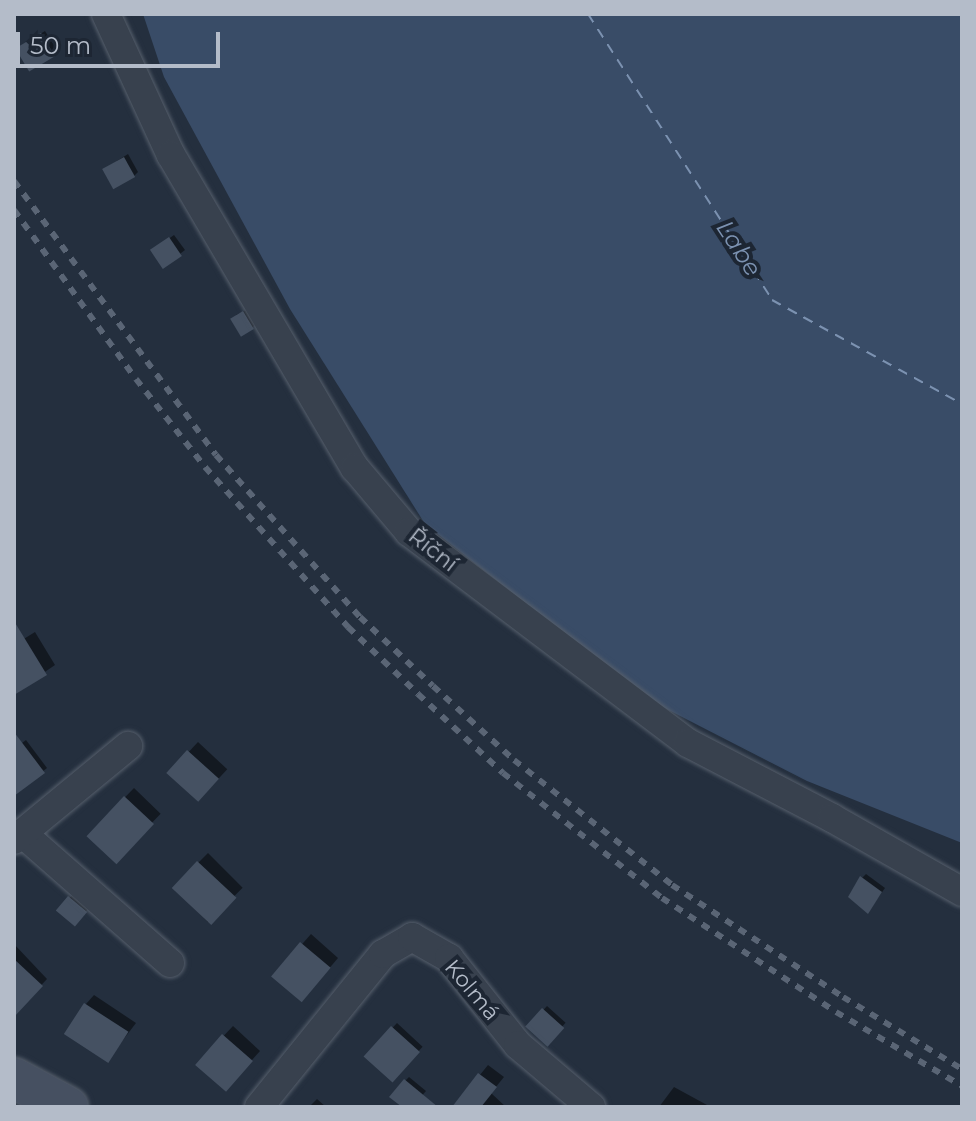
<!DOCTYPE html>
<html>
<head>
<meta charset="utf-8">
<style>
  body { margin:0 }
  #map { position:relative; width:976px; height:1121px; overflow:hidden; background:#242f3e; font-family:Montserrat,sans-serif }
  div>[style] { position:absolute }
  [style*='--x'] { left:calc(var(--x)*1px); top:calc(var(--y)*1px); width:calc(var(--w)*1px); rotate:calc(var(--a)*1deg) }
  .water>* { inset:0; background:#394c67 }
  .shadow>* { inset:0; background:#0007; transform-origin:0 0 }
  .ferry>* { height:2px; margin-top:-1px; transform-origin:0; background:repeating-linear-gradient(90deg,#7c92b1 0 10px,transparent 0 18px) }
  .building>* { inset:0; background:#455162; transform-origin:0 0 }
  .roads { filter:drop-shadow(0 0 2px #565f6c) drop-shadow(0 0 2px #565f6c) }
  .street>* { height:28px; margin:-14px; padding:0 14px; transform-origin:14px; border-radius:14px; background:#38414e }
  .secondary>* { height:40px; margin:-20px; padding:0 20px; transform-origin:20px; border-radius:20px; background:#465061 }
  .rail>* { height:6px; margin-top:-3px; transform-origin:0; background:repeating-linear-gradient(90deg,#5a6575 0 8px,transparent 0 16px) }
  span { translate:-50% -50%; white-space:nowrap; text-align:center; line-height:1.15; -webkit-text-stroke:8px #1d2633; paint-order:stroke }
  .street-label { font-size:22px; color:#b4bcc9 }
  .water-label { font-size:24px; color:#7c92b1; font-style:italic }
  .frame { position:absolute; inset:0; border:16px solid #b4bcc9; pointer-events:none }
  .scale { position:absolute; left:16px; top:32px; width:204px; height:36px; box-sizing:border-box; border:4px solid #b4bcc9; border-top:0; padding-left:10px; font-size:24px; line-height:28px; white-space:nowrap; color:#b4bcc9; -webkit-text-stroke:6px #1d2633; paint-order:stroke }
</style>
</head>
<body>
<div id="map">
  <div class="water">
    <i style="clip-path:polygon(143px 14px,962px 14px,962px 843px,807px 781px,647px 699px,425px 524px,290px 309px,164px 77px)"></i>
  </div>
  <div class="shadow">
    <i style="clip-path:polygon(45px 31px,57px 50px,53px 54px,22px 45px)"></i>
    <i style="clip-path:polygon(128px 154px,138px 172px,134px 176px,109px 166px)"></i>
    <i style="clip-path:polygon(174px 235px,185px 250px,164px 266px,157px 247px)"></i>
    <i style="clip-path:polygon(248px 309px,256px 324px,252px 328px,236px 315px)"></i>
    <i style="clip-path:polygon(35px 632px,55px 665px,14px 693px,14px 645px)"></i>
    <i style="clip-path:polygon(26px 740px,47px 768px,14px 794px,14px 749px)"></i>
    <i style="left:198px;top:742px;width:40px;height:43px;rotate:43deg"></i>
    <i style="left:134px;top:788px;width:37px;height:66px;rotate:44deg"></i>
    <i style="left:208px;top:853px;width:49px;height:49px;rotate:45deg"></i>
    <i style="clip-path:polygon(866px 874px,885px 888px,868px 912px,862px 878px)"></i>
    <i style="left:73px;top:894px;width:21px;height:23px;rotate:39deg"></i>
    <i style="clip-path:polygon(311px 934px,338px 958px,310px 991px,274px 976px)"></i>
    <i style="clip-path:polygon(14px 944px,47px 979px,14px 1014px)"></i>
    <i style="clip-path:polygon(94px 995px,136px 1023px,107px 1061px,86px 1004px)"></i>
    <i style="left:547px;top:1006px;width:25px;height:28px;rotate:42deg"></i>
    <i style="left:397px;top:1023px;width:35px;height:45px;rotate:43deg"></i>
    <i style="clip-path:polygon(233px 1026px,260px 1051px,234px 1080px,197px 1064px)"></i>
    <i style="clip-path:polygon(488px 1065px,504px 1077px,491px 1093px,506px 1107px,454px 1107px)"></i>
    <i style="clip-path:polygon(409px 1077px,426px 1091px,412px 1107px,405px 1107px,406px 1080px)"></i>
    <i style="clip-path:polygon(674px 1087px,707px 1105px,706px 1107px,659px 1107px)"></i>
    <i style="clip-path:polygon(317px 1099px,326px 1107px,309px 1107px)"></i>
  </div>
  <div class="ferry">
    <i style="--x:588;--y:14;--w:340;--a:57.2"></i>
    <i style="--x:772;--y:300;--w:217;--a:28.7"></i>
  </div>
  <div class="building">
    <i style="left:41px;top:33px;width:27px;height:30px;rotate:59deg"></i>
    <i style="left:124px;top:157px;width:23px;height:25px;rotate:61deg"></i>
    <i style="left:169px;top:237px;width:23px;height:23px;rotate:56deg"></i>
    <i style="left:243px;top:311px;width:21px;height:15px;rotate:59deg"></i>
    <i style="clip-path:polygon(14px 621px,47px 675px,14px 695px)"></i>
    <i style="clip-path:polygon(14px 732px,45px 773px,14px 796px)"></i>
    <i style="left:187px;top:750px;width:43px;height:31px;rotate:42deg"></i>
    <i style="left:124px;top:796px;width:41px;height:55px;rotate:43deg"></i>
    <i style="left:197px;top:861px;width:54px;height:37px;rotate:43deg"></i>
    <i style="clip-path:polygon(860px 876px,882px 892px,868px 914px,848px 897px)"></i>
    <i style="left:68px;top:896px;width:25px;height:19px;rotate:40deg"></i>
    <i style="left:300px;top:942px;width:40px;height:45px;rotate:40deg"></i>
    <i style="clip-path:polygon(14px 959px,43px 986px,14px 1017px)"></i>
    <i style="left:84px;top:1003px;width:53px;height:37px;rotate:33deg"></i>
    <i style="left:542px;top:1008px;width:30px;height:25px;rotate:42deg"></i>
    <i style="left:391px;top:1026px;width:39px;height:41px;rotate:42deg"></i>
    <i style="left:222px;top:1034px;width:41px;height:41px;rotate:41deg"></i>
    <i style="clip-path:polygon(478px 1073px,497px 1087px,481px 1107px,452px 1107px)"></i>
    <i style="clip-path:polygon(404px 1079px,438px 1107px,402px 1107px,389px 1097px)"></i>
  </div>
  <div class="roads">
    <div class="street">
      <i style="--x:106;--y:14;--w:155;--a:65.3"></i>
      <i style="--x:171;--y:155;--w:363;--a:59.6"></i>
      <i style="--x:355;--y:468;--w:84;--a:49.8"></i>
      <i style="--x:409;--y:532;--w:350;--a:37.1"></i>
      <i style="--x:688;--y:743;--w:162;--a:27.5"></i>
      <i style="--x:832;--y:818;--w:150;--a:29.6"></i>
      <i style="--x:22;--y:833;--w:197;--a:41.3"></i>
      <i style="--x:14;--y:840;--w:148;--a:-39.5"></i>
      <i style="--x:259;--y:1107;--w:197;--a:-51"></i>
      <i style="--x:383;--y:954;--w:34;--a:-30"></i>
      <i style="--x:412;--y:937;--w:43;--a:29.6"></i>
      <i style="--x:449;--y:958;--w:111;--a:51.6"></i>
      <i style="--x:518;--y:1045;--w:96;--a:40.3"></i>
    </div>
    <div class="secondary">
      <i style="--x:14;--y:1078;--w:61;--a:28.2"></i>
    </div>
  </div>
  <div class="rail">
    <i style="--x:14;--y:181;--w:340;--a:53.6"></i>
    <i style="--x:216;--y:455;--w:217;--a:48.4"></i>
    <i style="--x:360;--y:617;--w:100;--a:43.4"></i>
    <i style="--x:433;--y:686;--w:110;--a:42.4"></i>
    <i style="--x:514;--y:760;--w:201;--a:38.3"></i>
    <i style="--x:672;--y:885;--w:204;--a:33.2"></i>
    <i style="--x:843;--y:997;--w:139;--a:31.2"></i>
    <i style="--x:14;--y:210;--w:208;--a:54.2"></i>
    <i style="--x:136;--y:379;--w:112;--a:51.9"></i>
    <i style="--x:205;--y:467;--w:215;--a:48.2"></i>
    <i style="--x:348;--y:627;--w:97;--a:43.7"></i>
    <i style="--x:418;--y:694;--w:116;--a:42.9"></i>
    <i style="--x:503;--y:773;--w:202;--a:38.2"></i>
    <i style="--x:662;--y:898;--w:208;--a:33.2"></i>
    <i style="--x:836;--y:1012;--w:146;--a:30.4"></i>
  </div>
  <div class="street-label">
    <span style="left:433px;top:550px;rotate:38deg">Říční</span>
    <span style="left:472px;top:990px;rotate:50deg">Kolmá</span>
  </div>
  <div class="water-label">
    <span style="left:739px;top:248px;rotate:57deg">Labe</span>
  </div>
  <div class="frame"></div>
  <div class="scale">50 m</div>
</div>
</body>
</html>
